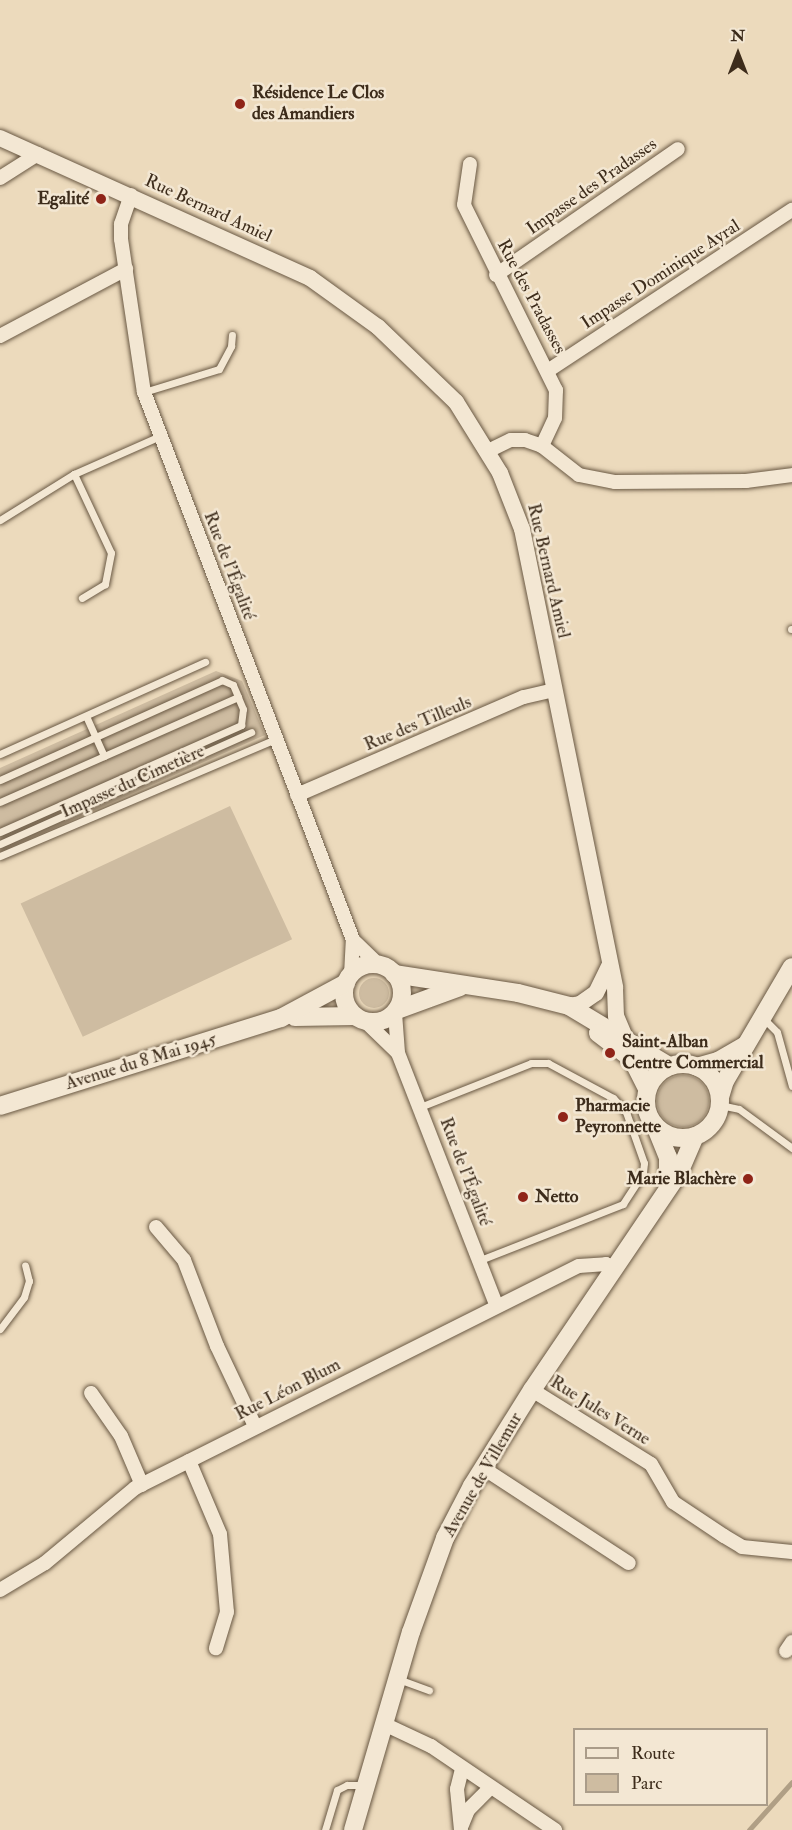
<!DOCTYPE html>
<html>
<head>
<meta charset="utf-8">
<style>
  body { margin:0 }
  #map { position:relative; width:792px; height:1830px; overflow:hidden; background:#ecdabc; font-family:"IM FELL Double Pica",serif }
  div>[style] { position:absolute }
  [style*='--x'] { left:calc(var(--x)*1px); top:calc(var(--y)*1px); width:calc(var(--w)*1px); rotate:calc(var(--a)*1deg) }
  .green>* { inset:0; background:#cebca1; transform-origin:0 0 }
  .round { border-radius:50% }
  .stream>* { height:4.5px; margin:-2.25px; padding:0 2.25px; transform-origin:2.25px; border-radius:2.25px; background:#b09f85 }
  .roads { filter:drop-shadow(0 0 2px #695843) drop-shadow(0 0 2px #695843) }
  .service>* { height:7px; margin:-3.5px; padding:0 3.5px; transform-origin:3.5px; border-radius:3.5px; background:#f3e7d3 }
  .minor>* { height:14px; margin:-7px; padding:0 7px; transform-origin:7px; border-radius:7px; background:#f3e7d3 }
  .tertiary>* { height:16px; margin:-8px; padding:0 8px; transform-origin:8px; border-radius:8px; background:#f3e7d3 }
  .secondary>* { height:18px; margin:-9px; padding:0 9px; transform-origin:9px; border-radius:9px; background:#f3e7d3 }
  .secondary>.ring { margin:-9px; padding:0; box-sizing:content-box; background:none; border:18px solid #f3e7d3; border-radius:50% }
  .dots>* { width:16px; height:16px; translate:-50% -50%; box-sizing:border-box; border:3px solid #f3e7d3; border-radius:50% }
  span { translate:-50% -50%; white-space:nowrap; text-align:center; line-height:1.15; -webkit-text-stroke:5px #f3e7d3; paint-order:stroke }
  .poi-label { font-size:18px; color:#3d2c1b; font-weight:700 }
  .left { translate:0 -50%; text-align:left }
  .right { translate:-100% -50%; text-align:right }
  .street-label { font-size:18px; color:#3d2c1b }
  .legend { position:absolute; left:573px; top:1728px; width:195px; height:78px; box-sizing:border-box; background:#f3e7d3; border:2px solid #aa9c89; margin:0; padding:8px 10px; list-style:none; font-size:18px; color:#3d2c1b }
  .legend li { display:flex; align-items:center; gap:12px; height:30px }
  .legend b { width:30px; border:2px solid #aa9c89 }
  .north { position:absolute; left:708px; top:24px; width:60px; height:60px; -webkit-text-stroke:4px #f3e7d3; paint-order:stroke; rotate:0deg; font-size:16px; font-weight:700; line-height:24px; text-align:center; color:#3d2c1b }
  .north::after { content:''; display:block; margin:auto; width:21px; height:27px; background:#3d2c1b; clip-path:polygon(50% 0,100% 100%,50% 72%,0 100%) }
</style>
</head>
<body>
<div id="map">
  <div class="green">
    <i style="clip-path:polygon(216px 671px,242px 681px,265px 735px,0 852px,0 768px)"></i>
    <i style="left:230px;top:806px;width:147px;height:231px;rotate:65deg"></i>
    <i class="round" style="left:359px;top:978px;width:30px;height:30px"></i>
    <i class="round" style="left:657px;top:1075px;width:52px;height:52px"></i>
  </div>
  <div class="stream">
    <i style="--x:749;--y:1830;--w:64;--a:-48.1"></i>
  </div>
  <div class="roads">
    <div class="service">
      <i style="--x:144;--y:392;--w:78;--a:-17"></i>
      <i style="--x:219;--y:369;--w:26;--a:-62"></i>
      <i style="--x:231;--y:346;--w:11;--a:-85"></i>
      <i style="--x:74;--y:474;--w:87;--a:64.9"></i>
      <i style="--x:111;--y:553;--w:32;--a:101"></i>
      <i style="--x:105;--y:584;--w:27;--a:149"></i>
      <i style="--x:0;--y:520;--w:87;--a:-31.9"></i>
      <i style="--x:74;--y:474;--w:94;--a:-23.8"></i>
      <i style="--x:791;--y:629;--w:1;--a:0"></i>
      <i style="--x:86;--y:716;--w:44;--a:65.8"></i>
      <i style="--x:0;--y:754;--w:225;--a:-24.2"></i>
      <i style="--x:0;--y:780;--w:243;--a:-24.2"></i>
      <i style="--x:222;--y:680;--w:12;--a:24"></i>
      <i style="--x:233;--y:685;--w:13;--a:67"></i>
      <i style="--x:238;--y:697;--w:260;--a:156.2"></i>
      <i style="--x:0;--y:832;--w:264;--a:-23.9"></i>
      <i style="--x:241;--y:725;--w:16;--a:-83"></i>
      <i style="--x:243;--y:709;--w:13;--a:-113"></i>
      <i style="--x:0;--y:844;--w:275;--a:-24"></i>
      <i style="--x:0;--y:856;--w:300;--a:-23"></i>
      <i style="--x:764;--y:1019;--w:18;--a:45"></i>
      <i style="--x:777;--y:1032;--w:56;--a:74.5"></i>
      <i style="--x:720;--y:1105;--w:19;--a:12"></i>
      <i style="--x:739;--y:1109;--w:66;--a:36.3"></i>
      <i style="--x:420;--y:1107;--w:119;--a:-21.6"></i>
      <i style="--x:531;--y:1063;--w:17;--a:0"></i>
      <i style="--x:548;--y:1063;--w:74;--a:28.3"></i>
      <i style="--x:613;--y:1098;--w:19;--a:47"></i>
      <i style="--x:626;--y:1112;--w:54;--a:70.6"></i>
      <i style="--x:644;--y:1163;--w:10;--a:96"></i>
      <i style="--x:643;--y:1173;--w:37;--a:123"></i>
      <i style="--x:623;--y:1204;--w:154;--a:158.6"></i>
      <i style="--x:0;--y:1329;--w:40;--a:-53"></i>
      <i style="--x:24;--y:1297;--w:17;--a:-73"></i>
      <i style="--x:29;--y:1281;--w:16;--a:-104"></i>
      <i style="--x:398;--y:1679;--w:33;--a:20"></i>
      <i style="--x:325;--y:1830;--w:42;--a:-73.3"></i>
      <i style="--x:337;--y:1790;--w:11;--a:-27"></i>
      <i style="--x:347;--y:1785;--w:17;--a:0"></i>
    </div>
    <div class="minor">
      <i style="--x:470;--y:164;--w:41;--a:98.3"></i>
      <i style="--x:464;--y:205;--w:207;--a:63.6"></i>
      <i style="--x:556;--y:390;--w:28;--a:92"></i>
      <i style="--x:555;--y:418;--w:31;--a:115"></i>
      <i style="--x:0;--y:178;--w:45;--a:-32.3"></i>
      <i style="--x:131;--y:195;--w:31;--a:109"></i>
      <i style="--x:121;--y:224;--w:15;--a:90"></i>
      <i style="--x:121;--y:239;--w:155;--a:81.5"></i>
      <i style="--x:144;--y:392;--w:587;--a:69.12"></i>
      <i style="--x:353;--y:940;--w:36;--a:44"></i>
      <i style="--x:496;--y:275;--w:221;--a:-34.7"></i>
      <i style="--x:0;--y:336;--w:143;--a:-28"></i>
      <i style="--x:549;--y:370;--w:291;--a:-33.4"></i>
      <i style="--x:488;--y:451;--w:25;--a:-26"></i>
      <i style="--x:511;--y:440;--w:14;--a:0"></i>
      <i style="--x:525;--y:440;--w:18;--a:19"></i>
      <i style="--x:542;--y:446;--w:47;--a:38.1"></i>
      <i style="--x:579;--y:475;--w:37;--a:11"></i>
      <i style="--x:615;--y:482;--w:131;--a:-0.4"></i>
      <i style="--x:746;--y:481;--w:46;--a:-7.4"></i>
      <i style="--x:297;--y:795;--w:247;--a:-23.4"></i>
      <i style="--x:524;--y:697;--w:32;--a:-13"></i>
      <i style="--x:351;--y:975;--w:35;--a:-87"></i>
      <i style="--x:395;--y:1013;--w:40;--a:85.7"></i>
      <i style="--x:398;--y:1053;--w:270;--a:68.7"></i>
      <i style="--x:365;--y:1021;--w:45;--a:44.1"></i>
      <i style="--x:156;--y:1227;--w:43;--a:49.7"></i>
      <i style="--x:184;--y:1260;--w:92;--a:69"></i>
      <i style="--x:217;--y:1346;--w:89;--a:64.6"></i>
      <i style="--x:532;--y:1390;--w:140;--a:31.9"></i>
      <i style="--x:651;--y:1464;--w:44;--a:59.9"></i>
      <i style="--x:673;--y:1502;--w:61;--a:33.7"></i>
      <i style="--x:724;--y:1536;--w:21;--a:31"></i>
      <i style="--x:742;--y:1547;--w:50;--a:5.7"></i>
      <i style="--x:91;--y:1393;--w:52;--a:55.1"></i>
      <i style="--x:121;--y:1436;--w:53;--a:66.8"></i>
      <i style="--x:189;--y:1461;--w:79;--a:67"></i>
      <i style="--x:220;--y:1534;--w:78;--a:84.9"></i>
      <i style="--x:227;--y:1612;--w:38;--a:107"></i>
      <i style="--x:483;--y:1468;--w:174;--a:33.1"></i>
      <i style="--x:0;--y:1590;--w:52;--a:-31"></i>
      <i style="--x:45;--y:1563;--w:117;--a:-39.8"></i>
      <i style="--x:135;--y:1488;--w:496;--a:-26.6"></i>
      <i style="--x:579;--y:1266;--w:27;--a:-4"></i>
      <i style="--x:606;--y:1264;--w:9;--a:36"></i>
      <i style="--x:786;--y:1651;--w:11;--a:-56"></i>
      <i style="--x:384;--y:1724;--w:52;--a:25.1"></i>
      <i style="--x:431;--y:1746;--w:150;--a:34.1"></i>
      <i style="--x:462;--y:1825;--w:16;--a:-68"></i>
      <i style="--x:468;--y:1810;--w:31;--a:-45"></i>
      <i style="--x:461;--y:1830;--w:41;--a:-95.6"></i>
      <i style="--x:457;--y:1789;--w:21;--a:-76"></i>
    </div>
    <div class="tertiary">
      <i style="--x:0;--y:138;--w:340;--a:24.3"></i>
      <i style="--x:310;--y:278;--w:84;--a:35.8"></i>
      <i style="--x:378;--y:327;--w:108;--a:43.9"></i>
      <i style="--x:456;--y:402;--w:84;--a:58.2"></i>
      <i style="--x:500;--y:473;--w:60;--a:68.6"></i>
      <i style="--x:522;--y:529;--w:468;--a:78.5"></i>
      <i style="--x:615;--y:988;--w:28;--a:88"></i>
      <i style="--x:616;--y:1016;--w:23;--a:67"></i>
      <i style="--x:569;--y:1006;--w:11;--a:-10"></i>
      <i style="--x:580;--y:1004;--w:19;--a:-35"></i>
      <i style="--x:596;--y:993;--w:30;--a:-64"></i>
    </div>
    <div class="secondary">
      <i class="ring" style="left:344px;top:964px;width:40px;height:40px"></i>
      <i style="--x:394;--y:974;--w:125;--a:8.7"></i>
      <i style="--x:518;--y:993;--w:53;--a:14.3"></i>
      <i style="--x:569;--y:1006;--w:117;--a:31"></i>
      <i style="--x:397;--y:1010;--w:67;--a:-20.1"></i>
      <i style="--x:295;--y:1017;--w:60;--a:-1"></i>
      <i style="--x:598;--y:1033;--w:43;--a:37.4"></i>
      <i style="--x:632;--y:1059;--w:34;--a:63"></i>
      <i class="ring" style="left:646px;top:1064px;width:56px;height:56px"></i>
      <i style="--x:697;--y:1067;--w:22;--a:-16"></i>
      <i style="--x:718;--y:1061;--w:32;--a:-30"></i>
      <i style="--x:720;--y:1097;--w:17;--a:-73"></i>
      <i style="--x:725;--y:1081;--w:132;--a:-59.6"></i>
      <i style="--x:0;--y:1106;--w:294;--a:-17.4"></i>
      <i style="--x:281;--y:1018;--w:74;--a:-28.3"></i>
      <i style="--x:656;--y:1128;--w:31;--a:68"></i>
      <i style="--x:668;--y:1157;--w:28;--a:90"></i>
      <i style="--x:353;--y:1830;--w:206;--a:-73.7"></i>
      <i style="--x:411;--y:1632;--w:100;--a:-70.1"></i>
      <i style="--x:445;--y:1538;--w:59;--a:-62.6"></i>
      <i style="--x:472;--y:1486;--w:113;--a:-58"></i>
      <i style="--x:532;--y:1390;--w:262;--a:-55.9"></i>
      <i style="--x:679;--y:1173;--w:40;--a:-66.6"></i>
    </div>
  </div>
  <div class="dots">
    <i style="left:240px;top:104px;background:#8f2418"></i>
    <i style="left:101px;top:199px;background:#8f2418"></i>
    <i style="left:610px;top:1053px;background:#8f2418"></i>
    <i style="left:563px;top:1117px;background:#8f2418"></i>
    <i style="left:748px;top:1179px;background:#8f2418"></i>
    <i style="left:523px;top:1197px;background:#8f2418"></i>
  </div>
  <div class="poi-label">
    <span class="left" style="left:252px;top:104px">Résidence Le Clos<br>des Amandiers</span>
    <span class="right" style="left:89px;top:199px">Egalité</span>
    <span class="left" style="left:622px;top:1053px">Saint-Alban<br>Centre Commercial</span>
    <span class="left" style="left:575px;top:1117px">Pharmacie<br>Peyronnette</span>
    <span class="right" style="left:736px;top:1179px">Marie Blachère</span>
    <span class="left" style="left:535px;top:1197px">Netto</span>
  </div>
  <div class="street-label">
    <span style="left:592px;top:187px;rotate:-35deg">Impasse des Pradasses</span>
    <span style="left:208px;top:209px;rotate:25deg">Rue Bernard Amiel</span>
    <span style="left:661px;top:275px;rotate:-33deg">Impasse Dominique Ayral</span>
    <span style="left:531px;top:297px;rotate:62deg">Rue des Pradasses</span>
    <span style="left:229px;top:566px;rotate:69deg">Rue de l'Égalité</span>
    <span style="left:548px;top:571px;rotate:77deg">Rue Bernard Amiel</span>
    <span style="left:418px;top:724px;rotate:-23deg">Rue des Tilleuls</span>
    <span style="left:133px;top:782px;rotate:-24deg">Impasse du Cimetière</span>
    <span style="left:141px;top:1062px;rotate:-17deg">Avenue du 8 Mai 1945</span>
    <span style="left:465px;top:1172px;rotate:69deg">Rue de l'Égalité</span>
    <span style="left:288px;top:1390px;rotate:-27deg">Rue Léon Blum</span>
    <span style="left:600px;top:1411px;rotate:32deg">Rue Jules Verne</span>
    <span style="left:483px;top:1475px;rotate:-60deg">Avenue de Villemur</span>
  </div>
  <ul class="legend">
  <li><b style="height:8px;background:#f3e7d3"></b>Route</li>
  <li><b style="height:16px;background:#cebca1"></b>Parc</li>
  </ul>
  <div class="north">N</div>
</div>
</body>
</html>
